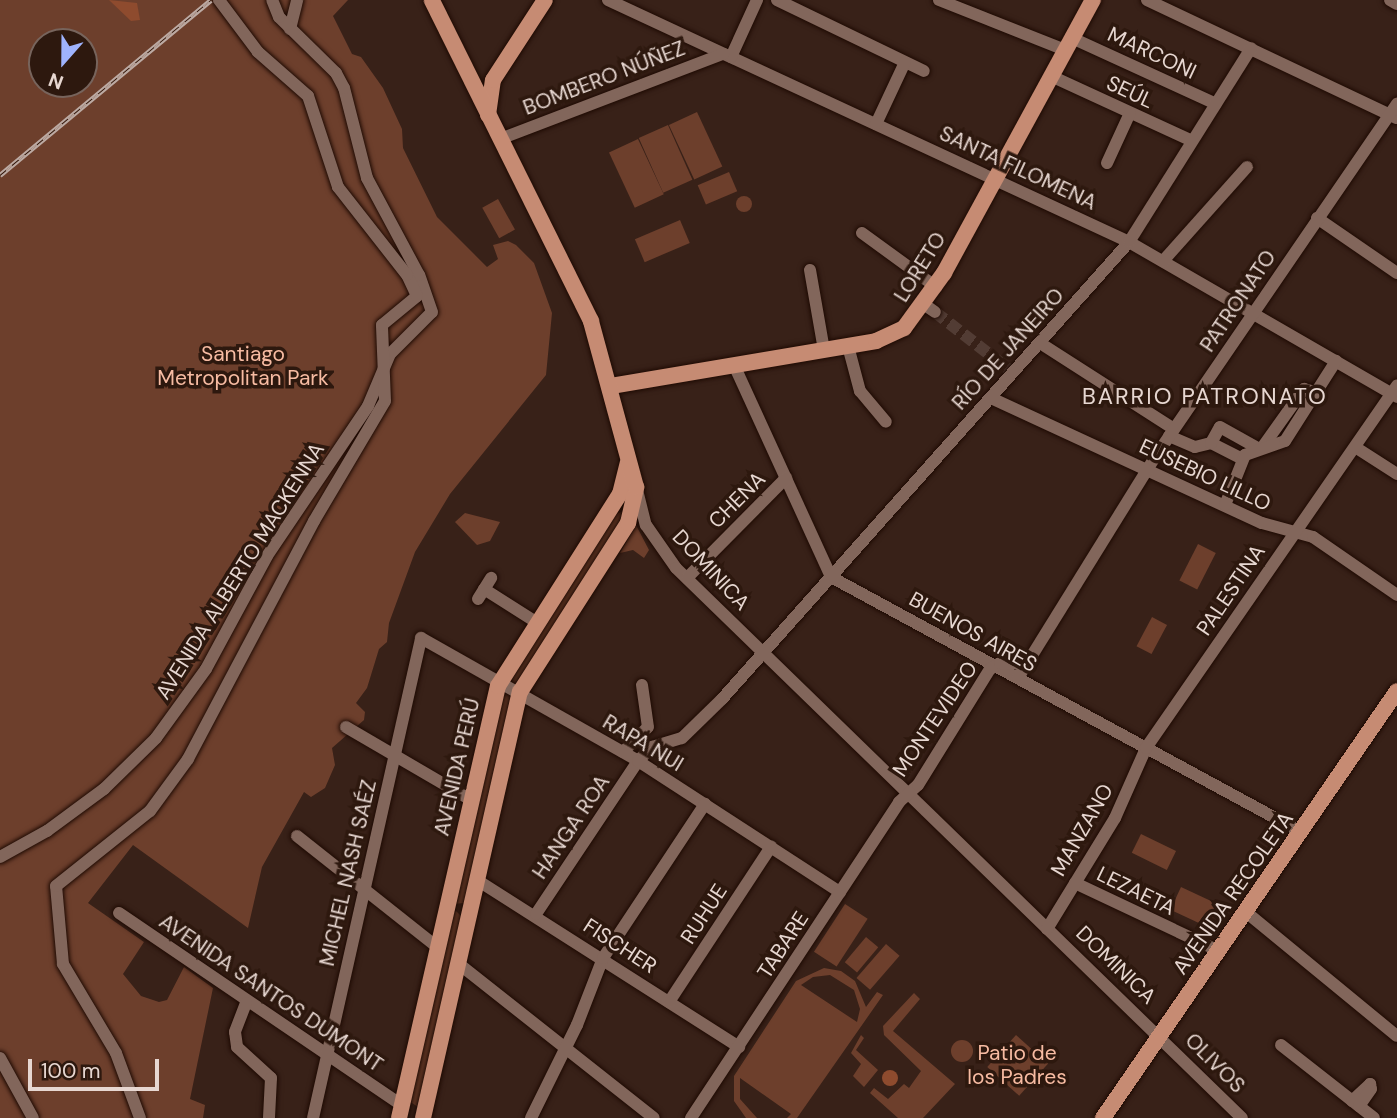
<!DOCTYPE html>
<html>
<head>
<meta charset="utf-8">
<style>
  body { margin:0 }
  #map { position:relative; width:1397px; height:1118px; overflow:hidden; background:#382118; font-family:"DM Sans",sans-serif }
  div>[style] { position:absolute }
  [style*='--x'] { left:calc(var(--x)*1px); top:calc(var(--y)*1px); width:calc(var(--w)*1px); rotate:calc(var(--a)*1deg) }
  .green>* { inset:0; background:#6d3f2c; transform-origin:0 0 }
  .round { border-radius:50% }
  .water>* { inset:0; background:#8e4b2e }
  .minor-tunnel>* { height:12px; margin-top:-6px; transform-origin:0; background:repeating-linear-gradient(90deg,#523c34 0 12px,transparent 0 18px) }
  .roads { filter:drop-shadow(0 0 2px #1e0a03) drop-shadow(0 0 2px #1e0a03) }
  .minor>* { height:12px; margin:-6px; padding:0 6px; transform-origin:6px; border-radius:6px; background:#82665b }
  .major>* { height:16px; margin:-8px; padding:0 8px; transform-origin:8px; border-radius:8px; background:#c68b73 }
  .rail>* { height:5px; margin-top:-2.5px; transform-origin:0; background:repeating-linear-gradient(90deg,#2d180e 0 8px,#bcaaa3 0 16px); box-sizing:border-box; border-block:2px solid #bcaaa3 }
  span { translate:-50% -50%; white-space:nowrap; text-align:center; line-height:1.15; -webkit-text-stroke:7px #2d180e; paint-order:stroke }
  .street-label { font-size:21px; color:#e7d7d1 }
  .park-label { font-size:21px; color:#f7bba2 }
  .neighbourhood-label { font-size:23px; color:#e7d7d1; letter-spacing:2px }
  .north { position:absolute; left:28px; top:28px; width:70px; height:70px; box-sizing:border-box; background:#2d180e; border:2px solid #77645c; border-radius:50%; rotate:201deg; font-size:19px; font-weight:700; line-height:28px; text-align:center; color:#e7d7d1 }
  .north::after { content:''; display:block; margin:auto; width:24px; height:32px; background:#9fb3fd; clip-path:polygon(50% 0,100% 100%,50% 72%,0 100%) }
  .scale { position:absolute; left:28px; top:1059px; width:131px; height:32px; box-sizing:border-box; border:4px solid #e7d7d1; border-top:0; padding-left:9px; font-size:21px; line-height:24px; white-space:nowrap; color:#e7d7d1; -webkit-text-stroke:5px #2d180e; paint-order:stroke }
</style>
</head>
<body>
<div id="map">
  <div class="green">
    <i style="clip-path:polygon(evenodd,0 0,348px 0,333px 16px,352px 54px,361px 57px,383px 88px,402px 129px,403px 148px,437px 217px,487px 267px,498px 259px,493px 245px,508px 241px,516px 245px,534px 263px,552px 313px,546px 375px,450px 494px,415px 552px,389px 623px,387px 642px,379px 649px,367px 688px,356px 703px,365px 712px,364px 720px,332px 748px,335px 765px,325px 788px,311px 797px,304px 792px,262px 867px,248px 928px,133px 845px,88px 903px,144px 942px,123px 974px,141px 996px,159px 1002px,167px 1000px,184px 967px,213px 988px,190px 1099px,205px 1105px,203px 1118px,0 1118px,0 0,42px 42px,84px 42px,84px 84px,42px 84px,42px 42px)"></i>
    <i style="left:697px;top:112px;width:60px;height:31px;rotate:65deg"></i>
    <i style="left:668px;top:125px;width:60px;height:32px;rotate:66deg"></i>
    <i style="left:638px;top:139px;width:61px;height:32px;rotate:65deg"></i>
    <i style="left:729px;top:172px;width:21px;height:34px;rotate:67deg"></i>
    <i class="round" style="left:736px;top:196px;width:16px;height:16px"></i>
    <i style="left:498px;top:199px;width:35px;height:18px;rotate:61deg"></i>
    <i style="left:680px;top:220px;width:25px;height:49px;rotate:67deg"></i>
    <i style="clip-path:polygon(621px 512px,629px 514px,519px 688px,506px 680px,613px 515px)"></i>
    <i style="clip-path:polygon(465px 513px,500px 522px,490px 541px,477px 545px,455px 522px)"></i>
    <i style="clip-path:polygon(636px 525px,649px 550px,644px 558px,633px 550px,620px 553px)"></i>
    <i style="left:1198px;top:544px;width:20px;height:41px;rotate:27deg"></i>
    <i style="left:1152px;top:617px;width:17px;height:33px;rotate:28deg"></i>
    <i style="clip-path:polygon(505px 690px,516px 697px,467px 908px,464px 903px,453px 904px)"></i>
    <i style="left:1141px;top:834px;width:39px;height:21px;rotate:26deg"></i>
    <i style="left:1181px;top:887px;width:42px;height:25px;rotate:25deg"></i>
    <i style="left:845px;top:904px;width:27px;height:57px;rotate:33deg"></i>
    <i style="clip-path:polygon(456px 911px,465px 920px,421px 1109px,409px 1101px,450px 916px)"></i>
    <i style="left:866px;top:937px;width:16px;height:33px;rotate:40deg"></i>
    <i style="left:886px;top:944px;width:18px;height:45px;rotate:41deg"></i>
    <i style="clip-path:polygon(evenodd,824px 968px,841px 971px,855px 981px,866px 1007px,877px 992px,883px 995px,797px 1118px,787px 1118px,791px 1114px,740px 1078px,740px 1099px,757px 1118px,746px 1118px,734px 1101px,734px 1076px,796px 981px,824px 968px,830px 975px,854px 990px,860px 1009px,857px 1022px,801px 985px,813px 977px,830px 975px)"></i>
    <i style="clip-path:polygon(914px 993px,920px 999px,893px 1031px,955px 1084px,923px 1118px,898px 1118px,870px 1093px,874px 1088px,888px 1099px,904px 1084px,909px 1088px,921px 1071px,884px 1035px,883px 1026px)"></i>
    <i style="clip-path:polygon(861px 1035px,864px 1038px,856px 1050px,878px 1070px,864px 1087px,853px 1076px,861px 1064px,851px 1053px)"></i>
    <i style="left:1016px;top:1035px;width:43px;height:43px;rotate:42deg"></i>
    <i class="round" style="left:951px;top:1040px;width:22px;height:22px"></i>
  </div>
  <div class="water">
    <i style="clip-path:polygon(109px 0,137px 3px,140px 20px,131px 21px)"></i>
    <i class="round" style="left:882px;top:1070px;width:16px;height:16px"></i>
  </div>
  <div class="minor-tunnel">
    <i style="--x:935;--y:312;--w:98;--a:37.9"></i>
  </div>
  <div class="roads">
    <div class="minor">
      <i style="--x:608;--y:0;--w:574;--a:24.91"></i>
      <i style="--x:1129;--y:242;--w:310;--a:30"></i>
      <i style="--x:777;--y:0;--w:163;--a:25.8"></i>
      <i style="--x:939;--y:0;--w:136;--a:21.6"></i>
      <i style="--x:1147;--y:0;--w:276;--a:25.3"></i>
      <i style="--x:1390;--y:0;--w:8;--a:30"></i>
      <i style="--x:290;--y:29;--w:30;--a:-76"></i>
      <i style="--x:1072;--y:38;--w:158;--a:24.6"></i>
      <i style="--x:731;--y:57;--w:63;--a:-65.5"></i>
      <i style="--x:1051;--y:76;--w:155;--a:24.7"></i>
      <i style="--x:876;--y:124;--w:68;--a:-64.9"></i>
      <i style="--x:500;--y:139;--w:239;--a:-20.9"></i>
      <i style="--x:1107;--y:163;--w:55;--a:-65.3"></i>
      <i style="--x:1317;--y:218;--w:97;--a:34.5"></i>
      <i style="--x:862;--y:233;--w:92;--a:36.1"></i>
      <i style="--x:1163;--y:261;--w:126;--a:-48.2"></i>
      <i style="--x:810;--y:270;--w:81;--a:80.1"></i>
      <i style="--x:925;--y:305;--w:12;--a:35"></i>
      <i style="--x:1040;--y:343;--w:159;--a:32.7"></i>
      <i style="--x:848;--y:346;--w:47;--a:75.1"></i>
      <i style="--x:860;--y:391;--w:40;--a:50"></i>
      <i style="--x:734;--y:365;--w:233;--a:65.4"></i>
      <i style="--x:831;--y:577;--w:535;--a:28.48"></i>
      <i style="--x:991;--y:398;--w:298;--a:24.8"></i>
      <i style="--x:1262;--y:523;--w:53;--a:15.4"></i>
      <i style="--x:1313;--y:537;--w:102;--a:34.6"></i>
      <i style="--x:1169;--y:436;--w:28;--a:23"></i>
      <i style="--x:1195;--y:447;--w:16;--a:-14"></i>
      <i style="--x:1211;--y:443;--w:35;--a:27"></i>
      <i style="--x:1211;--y:443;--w:18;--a:-61"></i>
      <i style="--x:1220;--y:427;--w:41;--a:29.1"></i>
      <i style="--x:1264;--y:445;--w:69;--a:-54.5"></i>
      <i style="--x:1304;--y:389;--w:15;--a:16"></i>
      <i style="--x:1355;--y:447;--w:50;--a:32.7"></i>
      <i style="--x:637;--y:490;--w:36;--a:76"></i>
      <i style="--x:646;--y:525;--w:52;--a:55.1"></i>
      <i style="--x:676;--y:568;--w:789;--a:44.18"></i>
      <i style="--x:1225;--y:505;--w:54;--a:-68.2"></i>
      <i style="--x:1245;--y:455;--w:42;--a:-19.3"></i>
      <i style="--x:1285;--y:441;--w:95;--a:-57.5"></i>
      <i style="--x:687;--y:578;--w:141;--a:-45.3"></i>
      <i style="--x:484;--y:589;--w:62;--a:32.4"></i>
      <i style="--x:478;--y:599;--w:25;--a:-58"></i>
      <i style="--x:1018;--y:678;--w:256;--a:-58.2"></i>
      <i style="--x:1153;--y:460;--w:432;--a:-55.6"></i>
      <i style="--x:642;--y:685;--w:42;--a:81.9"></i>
      <i style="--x:346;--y:727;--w:145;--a:30.3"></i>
      <i style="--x:623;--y:752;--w:35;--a:-45"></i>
      <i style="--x:297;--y:836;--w:179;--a:38.4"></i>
      <i style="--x:0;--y:857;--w:54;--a:-29"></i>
      <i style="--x:47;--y:831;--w:71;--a:-36.4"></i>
      <i style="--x:104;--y:789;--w:73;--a:-44.4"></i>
      <i style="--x:156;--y:738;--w:85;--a:-54.1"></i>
      <i style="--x:206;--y:669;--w:128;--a:-61.6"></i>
      <i style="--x:267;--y:556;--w:181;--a:-56"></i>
      <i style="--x:368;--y:406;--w:56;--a:-67.1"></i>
      <i style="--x:390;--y:354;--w:59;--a:-45"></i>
      <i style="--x:432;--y:312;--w:39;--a:-109"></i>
      <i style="--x:419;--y:275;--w:110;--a:-118.2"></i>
      <i style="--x:367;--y:178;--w:93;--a:-104.3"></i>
      <i style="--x:344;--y:88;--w:17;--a:-118"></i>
      <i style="--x:336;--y:73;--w:80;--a:-135.5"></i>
      <i style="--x:279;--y:17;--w:18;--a:-112"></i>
      <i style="--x:477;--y:880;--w:311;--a:32.5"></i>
      <i style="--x:1075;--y:883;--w:159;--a:25.3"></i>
      <i style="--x:1246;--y:912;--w:195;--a:39.4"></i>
      <i style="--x:119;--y:913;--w:342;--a:34.2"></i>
      <i style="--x:536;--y:914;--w:184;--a:-56.3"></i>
      <i style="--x:638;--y:761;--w:20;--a:-45"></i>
      <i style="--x:652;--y:747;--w:31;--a:-17"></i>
      <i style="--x:682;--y:738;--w:56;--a:-44.3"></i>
      <i style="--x:722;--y:699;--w:612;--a:-48.31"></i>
      <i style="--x:1129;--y:242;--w:229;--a:-57.8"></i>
      <i style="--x:1047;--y:929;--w:130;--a:-58.5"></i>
      <i style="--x:1115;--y:818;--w:77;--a:-66.1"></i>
      <i style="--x:1146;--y:748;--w:441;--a:-55.3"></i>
      <i style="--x:459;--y:964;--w:248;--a:38.3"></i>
      <i style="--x:669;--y:1002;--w:186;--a:-56.7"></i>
      <i style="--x:246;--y:1003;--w:31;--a:111"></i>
      <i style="--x:235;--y:1032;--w:15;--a:82"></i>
      <i style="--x:237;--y:1047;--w:46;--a:42.4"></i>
      <i style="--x:271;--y:1078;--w:40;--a:92.9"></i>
      <i style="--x:1281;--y:1045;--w:118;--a:38.1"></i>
      <i style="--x:0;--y:1058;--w:68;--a:61.2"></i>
      <i style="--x:1352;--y:1101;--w:25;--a:-43"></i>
      <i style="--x:1370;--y:1084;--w:5;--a:79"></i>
      <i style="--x:1371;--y:1089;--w:21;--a:125"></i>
      <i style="--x:140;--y:1118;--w:69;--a:-110.3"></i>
      <i style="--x:116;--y:1053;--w:104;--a:-120.8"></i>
      <i style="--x:63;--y:964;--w:78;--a:-95.1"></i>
      <i style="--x:56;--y:886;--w:120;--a:-38.6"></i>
      <i style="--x:150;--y:811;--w:64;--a:-53.8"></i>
      <i style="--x:188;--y:759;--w:269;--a:-62.1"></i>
      <i style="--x:314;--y:521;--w:139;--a:-59.4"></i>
      <i style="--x:385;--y:401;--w:76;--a:-92.3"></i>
      <i style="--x:382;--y:325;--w:45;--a:-39.6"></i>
      <i style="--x:417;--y:296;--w:23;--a:-115"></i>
      <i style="--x:407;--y:275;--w:112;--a:-128.1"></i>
      <i style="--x:338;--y:187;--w:96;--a:-108.2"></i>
      <i style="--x:308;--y:96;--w:67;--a:-138.7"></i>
      <i style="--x:258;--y:52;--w:65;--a:-126.9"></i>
      <i style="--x:313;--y:1118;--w:492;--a:-77.3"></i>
      <i style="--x:421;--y:638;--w:249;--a:29.5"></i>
      <i style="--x:638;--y:761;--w:241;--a:33"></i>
      <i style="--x:531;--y:1118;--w:104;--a:-63.7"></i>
      <i style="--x:577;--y:1025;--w:72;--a:-68.8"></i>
      <i style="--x:603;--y:958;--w:185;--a:-56.5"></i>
      <i style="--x:691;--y:1118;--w:378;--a:-56.6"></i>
      <i style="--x:899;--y:802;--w:25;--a:-42"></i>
      <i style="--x:918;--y:785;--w:137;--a:-58.2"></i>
      <i style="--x:990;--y:669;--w:12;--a:-31"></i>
      <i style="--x:1000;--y:663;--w:26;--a:2"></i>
    </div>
    <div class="major">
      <i style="--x:488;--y:115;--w:35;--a:-82"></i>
      <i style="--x:493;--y:80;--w:95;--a:-57"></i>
      <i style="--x:611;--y:386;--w:269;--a:-9.6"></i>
      <i style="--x:876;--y:341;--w:31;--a:-25"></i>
      <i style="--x:904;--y:328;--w:68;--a:-54"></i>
      <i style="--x:944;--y:273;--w:311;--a:-61.4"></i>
      <i style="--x:399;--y:1118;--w:443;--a:-77.1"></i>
      <i style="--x:498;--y:686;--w:227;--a:-57.6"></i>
      <i style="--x:620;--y:494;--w:32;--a:-76"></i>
      <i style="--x:423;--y:1118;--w:437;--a:-77.2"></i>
      <i style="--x:520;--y:692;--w:201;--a:-57.4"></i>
      <i style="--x:628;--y:523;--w:37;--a:-77"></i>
      <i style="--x:636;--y:487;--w:172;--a:-105.2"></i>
      <i style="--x:591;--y:321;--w:358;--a:-116.4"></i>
      <i style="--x:1103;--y:1118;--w:518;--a:-55.45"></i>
    </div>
  </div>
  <div class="rail">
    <i style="--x:0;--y:175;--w:274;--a:-39.7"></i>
  </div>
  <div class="street-label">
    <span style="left:1152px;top:53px;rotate:25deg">MARCONI</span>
    <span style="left:604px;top:78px;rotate:-21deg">BOMBERO NÚÑEZ</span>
    <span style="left:1130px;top:92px;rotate:25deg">SEÚL</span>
    <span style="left:1018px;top:168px;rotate:25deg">SANTA FILOMENA</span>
    <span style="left:920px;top:267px;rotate:-58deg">LORETO</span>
    <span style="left:1238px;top:301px;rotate:-56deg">PATRONATO</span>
    <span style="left:1008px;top:349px;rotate:-48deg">RÍO DE JANEIRO</span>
    <span style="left:1205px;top:475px;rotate:25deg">EUSEBIO LILLO</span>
    <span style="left:737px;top:500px;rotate:-45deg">CHENA</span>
    <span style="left:711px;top:570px;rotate:47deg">DOMINICA</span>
    <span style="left:240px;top:571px;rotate:-58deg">AVENIDA ALBERTO MACKENNA</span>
    <span style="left:1231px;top:590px;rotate:-56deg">PALESTINA</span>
    <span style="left:973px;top:632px;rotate:29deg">BUENOS AIRES</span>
    <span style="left:935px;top:719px;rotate:-56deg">MONTEVIDEO</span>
    <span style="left:643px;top:743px;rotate:31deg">RAPA NUI</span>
    <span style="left:457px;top:767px;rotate:-77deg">AVENIDA PERÚ</span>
    <span style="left:571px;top:827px;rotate:-56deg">HANGA ROA</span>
    <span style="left:1082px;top:830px;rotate:-60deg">MANZANO</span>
    <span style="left:348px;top:873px;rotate:-77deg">MICHEL NASH SAÉZ</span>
    <span style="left:1136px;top:891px;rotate:26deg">LEZAETA</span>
    <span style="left:1233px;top:893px;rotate:-55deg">AVENIDA RECOLETA</span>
    <span style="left:704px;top:914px;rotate:-57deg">RUHUE</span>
    <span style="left:783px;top:945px;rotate:-57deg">TABARE</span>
    <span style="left:620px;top:946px;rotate:33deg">FISCHER</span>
    <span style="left:1116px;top:965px;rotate:44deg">DOMINICA</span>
    <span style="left:271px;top:993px;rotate:34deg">AVENIDA SANTOS DUMONT</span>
    <span style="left:1215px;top:1063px;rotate:45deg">OLIVOS</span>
  </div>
  <div class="park-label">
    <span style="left:243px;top:366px">Santiago<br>Metropolitan Park</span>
    <span style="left:1017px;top:1065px">Patio de<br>los Padres</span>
  </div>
  <div class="neighbourhood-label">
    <span style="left:1205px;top:396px">BARRIO PATRONATO</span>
  </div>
  <div class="north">N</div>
  <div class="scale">100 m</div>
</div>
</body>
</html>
